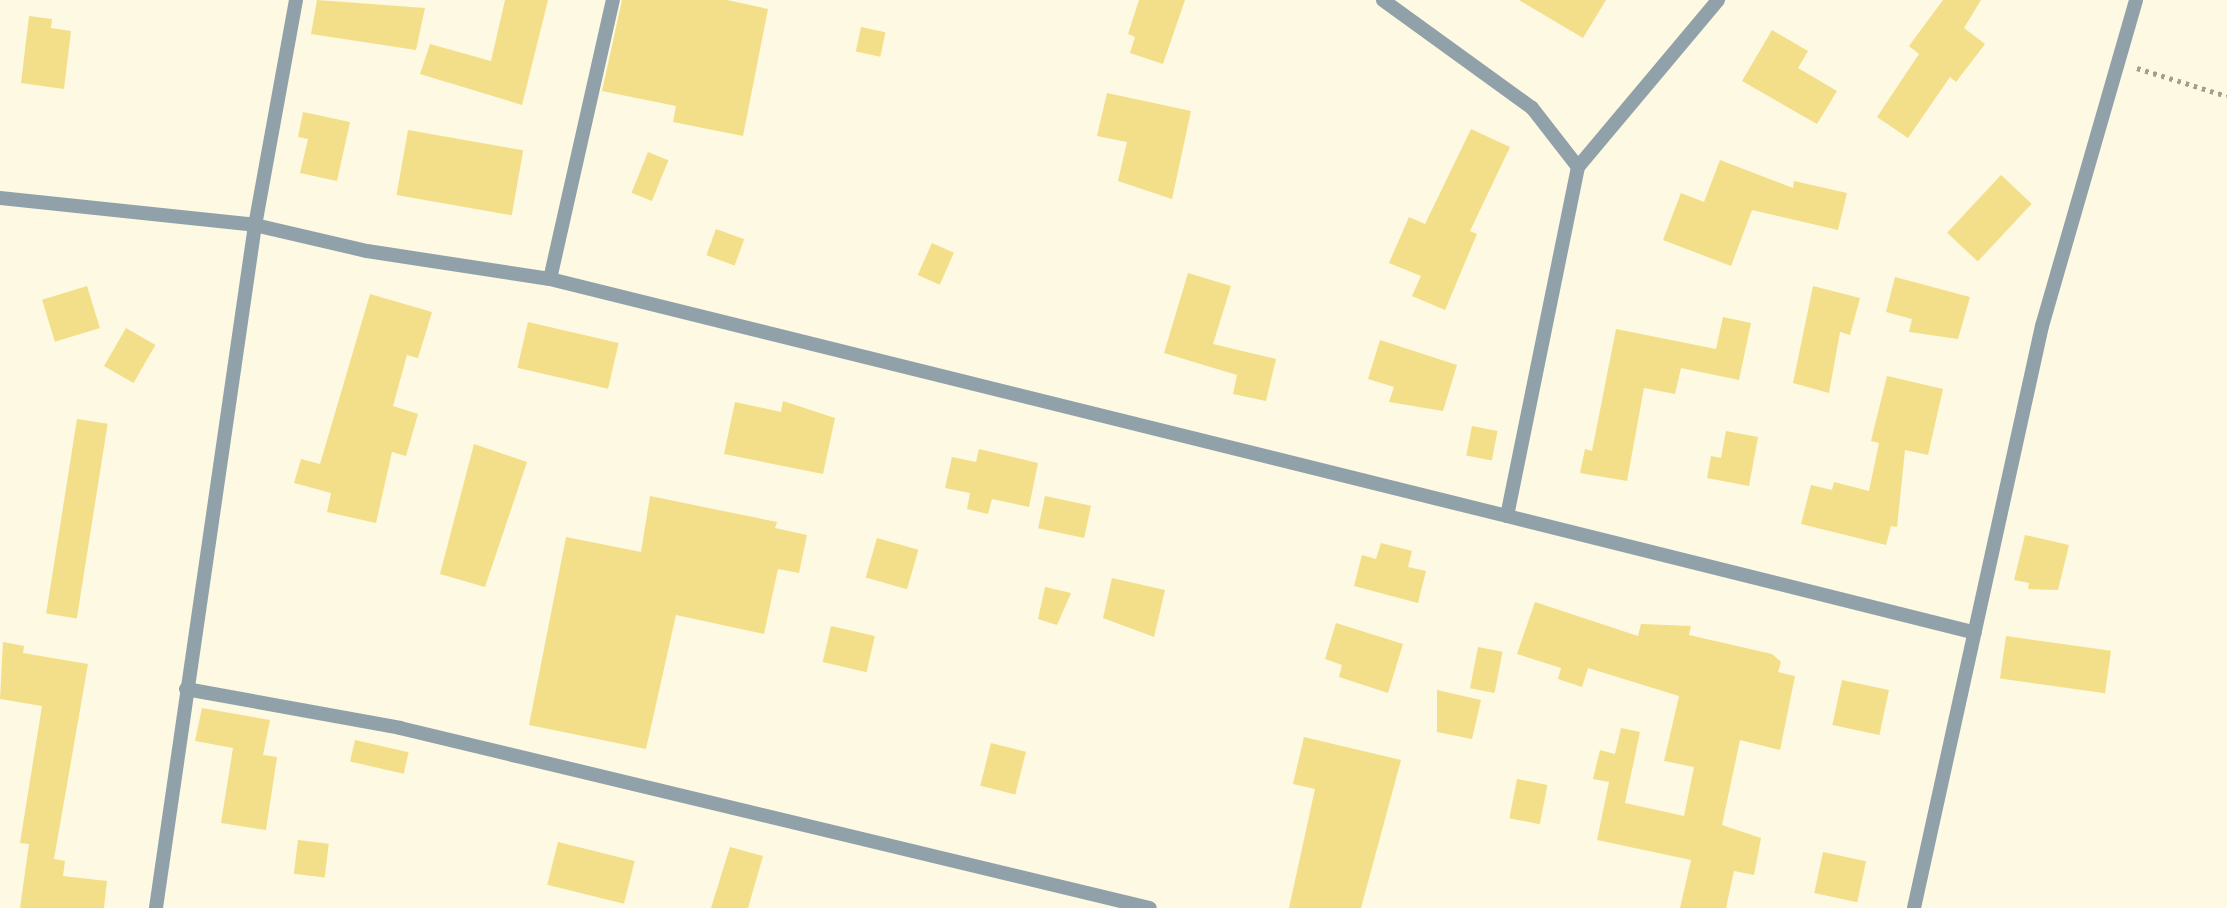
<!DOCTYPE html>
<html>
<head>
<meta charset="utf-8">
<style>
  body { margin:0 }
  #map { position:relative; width:2227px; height:908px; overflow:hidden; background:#fdf9e3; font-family:Quicksand,sans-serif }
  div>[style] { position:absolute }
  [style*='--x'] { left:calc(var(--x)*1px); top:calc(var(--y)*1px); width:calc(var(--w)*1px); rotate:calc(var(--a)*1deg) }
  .building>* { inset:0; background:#f3df89; transform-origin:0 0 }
  .path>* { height:4.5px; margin-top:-2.25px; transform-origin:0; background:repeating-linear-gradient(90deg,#a39f8d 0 3.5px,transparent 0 8.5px) }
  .street>* { height:14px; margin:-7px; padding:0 7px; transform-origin:7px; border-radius:7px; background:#91a1a9 }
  span { translate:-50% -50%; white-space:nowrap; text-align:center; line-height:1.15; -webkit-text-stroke:5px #fff; paint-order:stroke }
</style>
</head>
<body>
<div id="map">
  <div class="building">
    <i style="clip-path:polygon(317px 0,425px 8px,416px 50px,311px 34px)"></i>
    <i style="clip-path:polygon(505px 0,548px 0,522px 105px,420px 74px,430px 44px,491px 61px)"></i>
    <i style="clip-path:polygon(622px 0,727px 0,768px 9px,743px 136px,673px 122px,676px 106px,602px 91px)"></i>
    <i style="clip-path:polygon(1139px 0,1185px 0,1163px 64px,1130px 53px,1135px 37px,1128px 34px)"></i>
    <i style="clip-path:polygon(1519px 0,1606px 0,1583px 38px)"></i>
    <i style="clip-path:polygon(1943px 0,1981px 0,1964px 28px,1985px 44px,1956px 82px,1950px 77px,1908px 138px,1877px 117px,1919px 54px,1909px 46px)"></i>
    <i style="clip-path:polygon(29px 16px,52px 19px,51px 28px,71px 31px,64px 89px,21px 83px)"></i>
    <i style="left:861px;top:27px;width:25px;height:25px;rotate:12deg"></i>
    <i style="clip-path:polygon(1772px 30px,1808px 51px,1798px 68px,1837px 91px,1817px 124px,1742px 81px)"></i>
    <i style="clip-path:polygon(1107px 93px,1191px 111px,1172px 199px,1118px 181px,1127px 142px,1097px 136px)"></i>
    <i style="clip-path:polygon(303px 112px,350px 122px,337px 181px,300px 173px,308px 139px,298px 137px)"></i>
    <i style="clip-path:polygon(1471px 129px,1510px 147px,1470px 231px,1477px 234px,1445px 310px,1412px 296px,1421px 276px,1389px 263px,1409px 217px,1425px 224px)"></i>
    <i style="left:408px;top:130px;width:117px;height:66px;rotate:10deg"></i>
    <i style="left:648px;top:152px;width:22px;height:44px;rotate:22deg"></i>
    <i style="clip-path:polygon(1720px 160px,1793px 188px,1794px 181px,1847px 193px,1838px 230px,1752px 210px,1731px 266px,1663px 240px,1681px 193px,1704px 202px)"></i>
    <i style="left:2001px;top:175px;width:42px;height:79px;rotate:43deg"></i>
    <i style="left:716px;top:229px;width:30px;height:28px;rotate:20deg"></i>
    <i style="left:932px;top:243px;width:24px;height:35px;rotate:24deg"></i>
    <i style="clip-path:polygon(1188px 273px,1231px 286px,1213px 344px,1276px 359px,1266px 401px,1233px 394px,1237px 375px,1164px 353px)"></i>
    <i style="clip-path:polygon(1895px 277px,1970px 297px,1958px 339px,1909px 332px,1912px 319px,1886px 312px)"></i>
    <i style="left:87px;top:286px;width:44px;height:47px;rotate:73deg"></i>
    <i style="clip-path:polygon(1813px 286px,1860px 298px,1850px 335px,1840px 332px,1829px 393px,1793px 383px)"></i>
    <i style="clip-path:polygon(370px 294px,432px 312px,418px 358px,407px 355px,393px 406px,418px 414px,406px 456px,392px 452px,376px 523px,327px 512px,331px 493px,294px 483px,301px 459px,320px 464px)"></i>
    <i style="clip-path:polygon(1723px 317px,1751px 323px,1739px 380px,1681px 368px,1675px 394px,1644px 388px,1627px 481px,1580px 473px,1585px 449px,1592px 451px,1616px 329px,1716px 349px)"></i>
    <i style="left:528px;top:322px;width:93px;height:47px;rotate:13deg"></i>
    <i style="left:126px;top:328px;width:34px;height:44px;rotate:30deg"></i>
    <i style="clip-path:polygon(1380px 340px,1457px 365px,1443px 411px,1389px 402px,1394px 387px,1368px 379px)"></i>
    <i style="clip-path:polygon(1887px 376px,1943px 389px,1928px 455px,1905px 450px,1897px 527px,1891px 526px,1886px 545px,1801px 524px,1811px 485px,1832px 490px,1834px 482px,1869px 491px,1879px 443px,1871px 441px)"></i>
    <i style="clip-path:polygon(783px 401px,835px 418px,823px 474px,724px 454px,735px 402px,781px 412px)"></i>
    <i style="left:77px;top:419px;width:31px;height:197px;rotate:9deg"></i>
    <i style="left:1472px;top:426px;width:26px;height:30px;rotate:11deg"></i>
    <i style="clip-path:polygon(1726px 431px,1758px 437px,1749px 486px,1707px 478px,1711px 456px,1721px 458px)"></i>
    <i style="clip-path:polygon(474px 444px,527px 462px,485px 587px,440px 574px)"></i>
    <i style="clip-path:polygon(979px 449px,1038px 463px,1029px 507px,992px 499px,988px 514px,967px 509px,970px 493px,945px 488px,952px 457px,976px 462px)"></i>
    <i style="clip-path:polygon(650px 496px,777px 522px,775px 528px,807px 535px,799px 573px,778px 569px,764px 634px,676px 615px,646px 749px,529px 725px,566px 537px,641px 552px)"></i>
    <i style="left:1045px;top:496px;width:47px;height:33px;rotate:12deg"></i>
    <i style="clip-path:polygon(2025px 535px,2069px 545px,2058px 590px,2028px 589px,2029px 583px,2014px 580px)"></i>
    <i style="left:877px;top:538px;width:43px;height:41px;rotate:16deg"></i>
    <i style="clip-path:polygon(1381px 543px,1412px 551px,1408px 567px,1426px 571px,1418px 603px,1354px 586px,1362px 555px,1376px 559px)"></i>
    <i style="clip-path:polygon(1112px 578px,1165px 590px,1154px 637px,1103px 618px)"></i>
    <i style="clip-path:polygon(1045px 587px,1071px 593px,1057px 625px,1038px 619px)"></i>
    <i style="clip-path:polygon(1535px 602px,1638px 636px,1641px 624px,1691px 626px,1689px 635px,1772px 654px,1781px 662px,1778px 672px,1795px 676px,1780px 750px,1740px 740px,1722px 825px,1761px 838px,1754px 875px,1734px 871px,1726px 908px,1680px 908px,1691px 860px,1597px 840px,1609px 782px,1593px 779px,1600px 750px,1615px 754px,1621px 728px,1640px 732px,1625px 803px,1684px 816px,1694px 767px,1664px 761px,1679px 696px,1588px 668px,1582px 687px,1558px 679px,1561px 668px,1517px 654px)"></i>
    <i style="clip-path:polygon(1336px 623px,1403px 644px,1388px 693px,1339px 677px,1342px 665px,1325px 659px)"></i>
    <i style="left:831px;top:626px;width:45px;height:37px;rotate:13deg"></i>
    <i style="left:2006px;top:636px;width:106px;height:43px;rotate:8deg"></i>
    <i style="clip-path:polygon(3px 642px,24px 646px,23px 653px,88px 664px,54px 859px,65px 861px,63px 876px,107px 881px,104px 908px,20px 908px,29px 844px,20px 843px,42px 706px,0 699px)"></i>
    <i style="left:1478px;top:647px;width:25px;height:42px;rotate:11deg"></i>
    <i style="left:1842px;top:680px;width:48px;height:46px;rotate:12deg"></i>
    <i style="clip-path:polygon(1437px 690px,1481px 700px,1472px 739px,1437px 732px)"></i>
    <i style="clip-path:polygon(202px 708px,270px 720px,263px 755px,277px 757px,266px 830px,221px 823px,233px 748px,195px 741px)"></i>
    <i style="clip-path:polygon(1304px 737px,1401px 760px,1361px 908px,1289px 908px,1315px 789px,1293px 784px)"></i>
    <i style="left:355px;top:740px;width:55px;height:22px;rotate:13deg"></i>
    <i style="left:991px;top:743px;width:36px;height:44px;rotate:14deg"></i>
    <i style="left:1517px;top:779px;width:31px;height:40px;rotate:11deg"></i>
    <i style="left:298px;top:840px;width:31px;height:34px;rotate:7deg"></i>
    <i style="left:558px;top:842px;width:79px;height:44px;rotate:14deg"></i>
    <i style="clip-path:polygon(730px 847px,763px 856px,748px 908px,711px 908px)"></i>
    <i style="left:1823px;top:852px;width:44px;height:42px;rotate:12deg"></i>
  </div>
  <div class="path">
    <i style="--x:2137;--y:68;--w:94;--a:17.3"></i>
  </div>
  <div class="street">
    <i style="--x:296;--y:0;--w:229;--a:100.3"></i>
    <i style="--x:255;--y:225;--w:115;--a:13.1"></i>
    <i style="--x:367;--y:251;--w:185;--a:8.7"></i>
    <i style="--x:550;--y:279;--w:286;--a:-77.3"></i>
    <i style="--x:1578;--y:167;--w:218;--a:-50"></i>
    <i style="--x:0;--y:198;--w:256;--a:6"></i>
    <i style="--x:255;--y:225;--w:690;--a:98.25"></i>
    <i style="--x:550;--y:279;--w:986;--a:13.91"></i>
    <i style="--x:1507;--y:516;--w:356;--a:-78.5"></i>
    <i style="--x:1578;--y:167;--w:75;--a:-127.9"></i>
    <i style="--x:1532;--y:108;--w:184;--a:-144.1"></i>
    <i style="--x:1507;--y:516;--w:482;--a:14"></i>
    <i style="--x:186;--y:689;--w:218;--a:10.3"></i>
    <i style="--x:400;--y:728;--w:771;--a:13.5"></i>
    <i style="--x:1914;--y:908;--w:596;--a:-77.6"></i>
    <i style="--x:2042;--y:326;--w:339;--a:-73.9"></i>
  </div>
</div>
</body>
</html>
